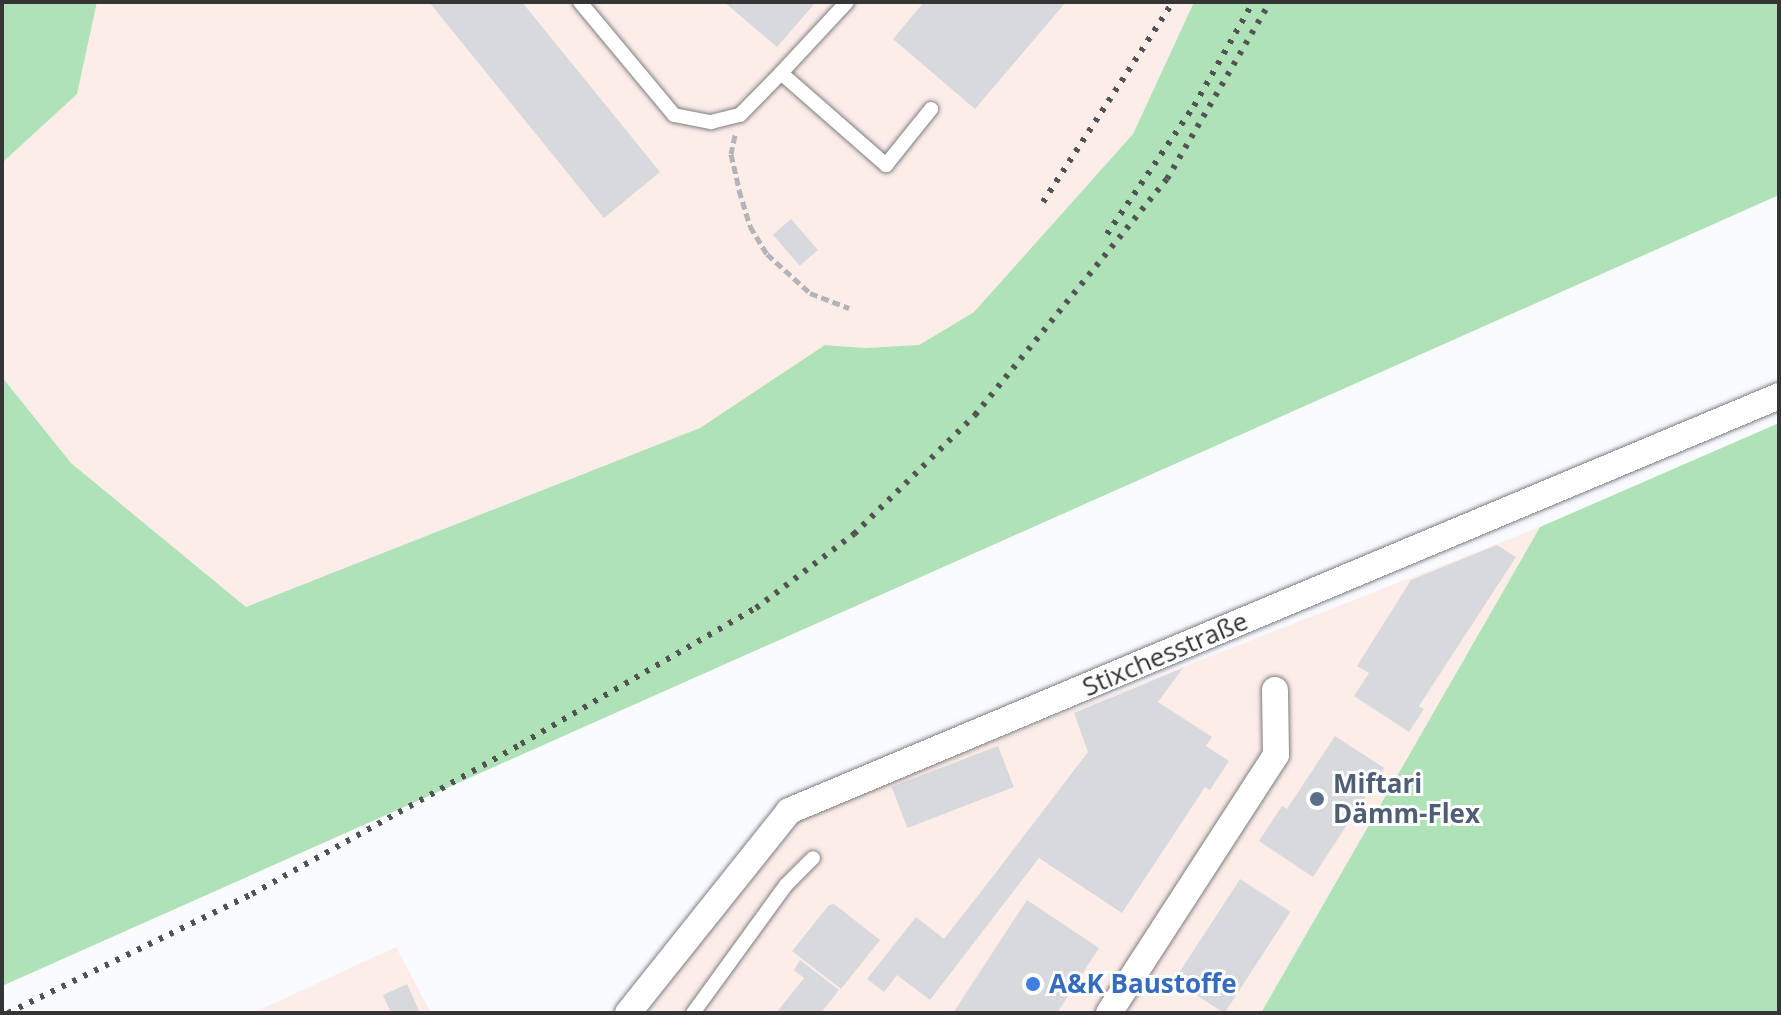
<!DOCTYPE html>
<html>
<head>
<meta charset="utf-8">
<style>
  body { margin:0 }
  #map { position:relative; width:1781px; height:1015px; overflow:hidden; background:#f9fbff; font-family:"Open Sans",sans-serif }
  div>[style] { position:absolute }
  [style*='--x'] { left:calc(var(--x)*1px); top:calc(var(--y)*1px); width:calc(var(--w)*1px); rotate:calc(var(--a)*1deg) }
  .industrial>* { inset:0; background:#fdede9 }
  .green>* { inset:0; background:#afe3b7 }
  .building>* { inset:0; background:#d7d9dc; transform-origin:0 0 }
  .path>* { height:5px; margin-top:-2.5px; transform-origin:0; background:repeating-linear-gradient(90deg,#b3b4b7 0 8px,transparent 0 12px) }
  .roads { filter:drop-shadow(0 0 2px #7d7e81) drop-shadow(0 0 2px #7d7e81) }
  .service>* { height:14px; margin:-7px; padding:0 7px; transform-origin:7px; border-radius:7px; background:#fff }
  .minor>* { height:26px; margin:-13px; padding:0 13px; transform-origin:13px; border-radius:13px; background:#fff }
  .rail>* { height:6px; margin-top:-3px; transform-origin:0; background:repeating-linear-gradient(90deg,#525255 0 4px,transparent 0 12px) }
  .dots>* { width:22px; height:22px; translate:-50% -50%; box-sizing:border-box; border:4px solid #fff; border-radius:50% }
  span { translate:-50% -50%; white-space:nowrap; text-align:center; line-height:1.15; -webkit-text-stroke:6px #fff; paint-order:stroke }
  .street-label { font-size:26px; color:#353537 }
  .service-label { font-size:26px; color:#4e5e75; font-weight:700 }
  .left { translate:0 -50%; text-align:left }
  .shop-label { font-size:26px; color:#366cbe; font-weight:700 }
  .frame { position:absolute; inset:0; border:4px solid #353537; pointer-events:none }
</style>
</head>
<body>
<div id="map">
  <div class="industrial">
    <i style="clip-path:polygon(97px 2px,1194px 2px,1133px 134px,974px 312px,919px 345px,865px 348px,825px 345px,700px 428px,246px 607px,71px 463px,2px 377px,2px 163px,77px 94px)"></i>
    <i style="clip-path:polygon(1540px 527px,1261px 1013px,622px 1013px,797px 818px)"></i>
    <i style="clip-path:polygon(396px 947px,431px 1013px,253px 1013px)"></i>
  </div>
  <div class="green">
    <i style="clip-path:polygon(2px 2px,97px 2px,77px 94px,2px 163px)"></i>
    <i style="clip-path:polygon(1194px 2px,1779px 2px,1779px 195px,2px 986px,2px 377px,71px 463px,246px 607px,700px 428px,825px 345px,865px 348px,919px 345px,974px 312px,1133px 134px)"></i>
    <i style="clip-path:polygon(1779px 423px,1779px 1013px,1261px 1013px,1540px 527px)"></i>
  </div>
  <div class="building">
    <i style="clip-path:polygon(429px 2px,522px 2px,660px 172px,604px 218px)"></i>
    <i style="clip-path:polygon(724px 2px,816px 2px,777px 47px)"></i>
    <i style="clip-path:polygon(924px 2px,1066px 2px,975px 109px,893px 39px)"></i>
    <i style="left:791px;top:219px;width:41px;height:24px;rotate:49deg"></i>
    <i style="clip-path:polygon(1497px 545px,1516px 557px,1419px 706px,1424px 709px,1409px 732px,1354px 696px,1369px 673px,1357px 666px,1411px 580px)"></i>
    <i style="clip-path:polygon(1183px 668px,1158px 702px,1212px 737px,1206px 746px,1229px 761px,1210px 790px,1205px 787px,1122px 913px,1039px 858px,930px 1000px,897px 975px,884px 992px,867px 979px,916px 917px,944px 939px,994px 875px,1088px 752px,1074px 713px)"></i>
    <i style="clip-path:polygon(1335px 736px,1384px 768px,1313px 877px,1259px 841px,1282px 806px,1287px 809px)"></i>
    <i style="left:998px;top:746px;width:44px;height:114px;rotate:69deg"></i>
    <i style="left:1240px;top:879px;width:60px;height:121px;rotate:33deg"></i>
    <i style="clip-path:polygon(1027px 900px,1099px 948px,1057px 1013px,953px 1013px)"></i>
    <i style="clip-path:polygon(834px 904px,880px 940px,841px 989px,792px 951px,829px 905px)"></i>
    <i style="clip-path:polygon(800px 960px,839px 990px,821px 1013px,776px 1013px,804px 978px,794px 970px)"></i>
    <i style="clip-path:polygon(407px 984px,420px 1013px,391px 1013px,383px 995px)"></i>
  </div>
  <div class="path">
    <i style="--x:735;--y:135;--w:19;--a:102"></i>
    <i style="--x:731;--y:154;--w:37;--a:77"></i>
    <i style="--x:739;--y:190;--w:38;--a:73"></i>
    <i style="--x:750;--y:226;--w:33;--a:59"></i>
    <i style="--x:767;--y:254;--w:58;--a:42.2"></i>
    <i style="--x:810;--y:293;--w:42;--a:21"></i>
  </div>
  <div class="roads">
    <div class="service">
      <i style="--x:580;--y:2;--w:147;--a:50.2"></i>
      <i style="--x:674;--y:115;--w:38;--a:11"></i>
      <i style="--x:711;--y:122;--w:30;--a:-14"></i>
      <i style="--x:740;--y:115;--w:59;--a:-45.7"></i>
      <i style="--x:847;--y:2;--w:97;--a:132.9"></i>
      <i style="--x:781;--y:73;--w:140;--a:41.2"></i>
      <i style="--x:886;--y:165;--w:72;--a:-51.2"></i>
      <i style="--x:693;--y:1013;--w:158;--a:-54"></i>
      <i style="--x:786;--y:885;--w:38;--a:-45"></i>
    </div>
    <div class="minor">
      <i style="--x:628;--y:1013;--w:258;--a:-51.4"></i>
      <i style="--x:789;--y:811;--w:1073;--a:-22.74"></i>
      <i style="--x:1109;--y:1013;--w:307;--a:-57.1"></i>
      <i style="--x:1276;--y:755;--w:65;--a:-90.9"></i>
    </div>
  </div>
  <div class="rail">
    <i style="--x:1043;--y:202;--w:239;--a:-57"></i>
    <i style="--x:1107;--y:234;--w:155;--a:-55.8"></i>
    <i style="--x:1194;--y:106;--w:120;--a:-60.4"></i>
    <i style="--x:8;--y:1013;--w:271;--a:-26"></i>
    <i style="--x:252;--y:894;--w:308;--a:-29.1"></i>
    <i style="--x:521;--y:744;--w:272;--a:-30.1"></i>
    <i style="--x:756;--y:608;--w:123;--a:-37.1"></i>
    <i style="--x:854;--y:534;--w:170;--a:-44.5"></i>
    <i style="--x:975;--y:415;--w:304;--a:-50.9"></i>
    <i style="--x:1167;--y:179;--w:205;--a:-59.8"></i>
  </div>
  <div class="dots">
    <i style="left:1317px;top:799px;background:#5c6f8a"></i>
    <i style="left:1033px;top:984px;background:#3f7fe0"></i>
  </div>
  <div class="street-label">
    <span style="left:1165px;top:654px;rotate:-23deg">Stixchesstraße</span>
  </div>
  <div class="service-label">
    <span class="left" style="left:1333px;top:799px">Miftari<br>Dämm-Flex</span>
  </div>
  <div class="shop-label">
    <span class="left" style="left:1049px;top:984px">A&amp;K Baustoffe</span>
  </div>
  <div class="frame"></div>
</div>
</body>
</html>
